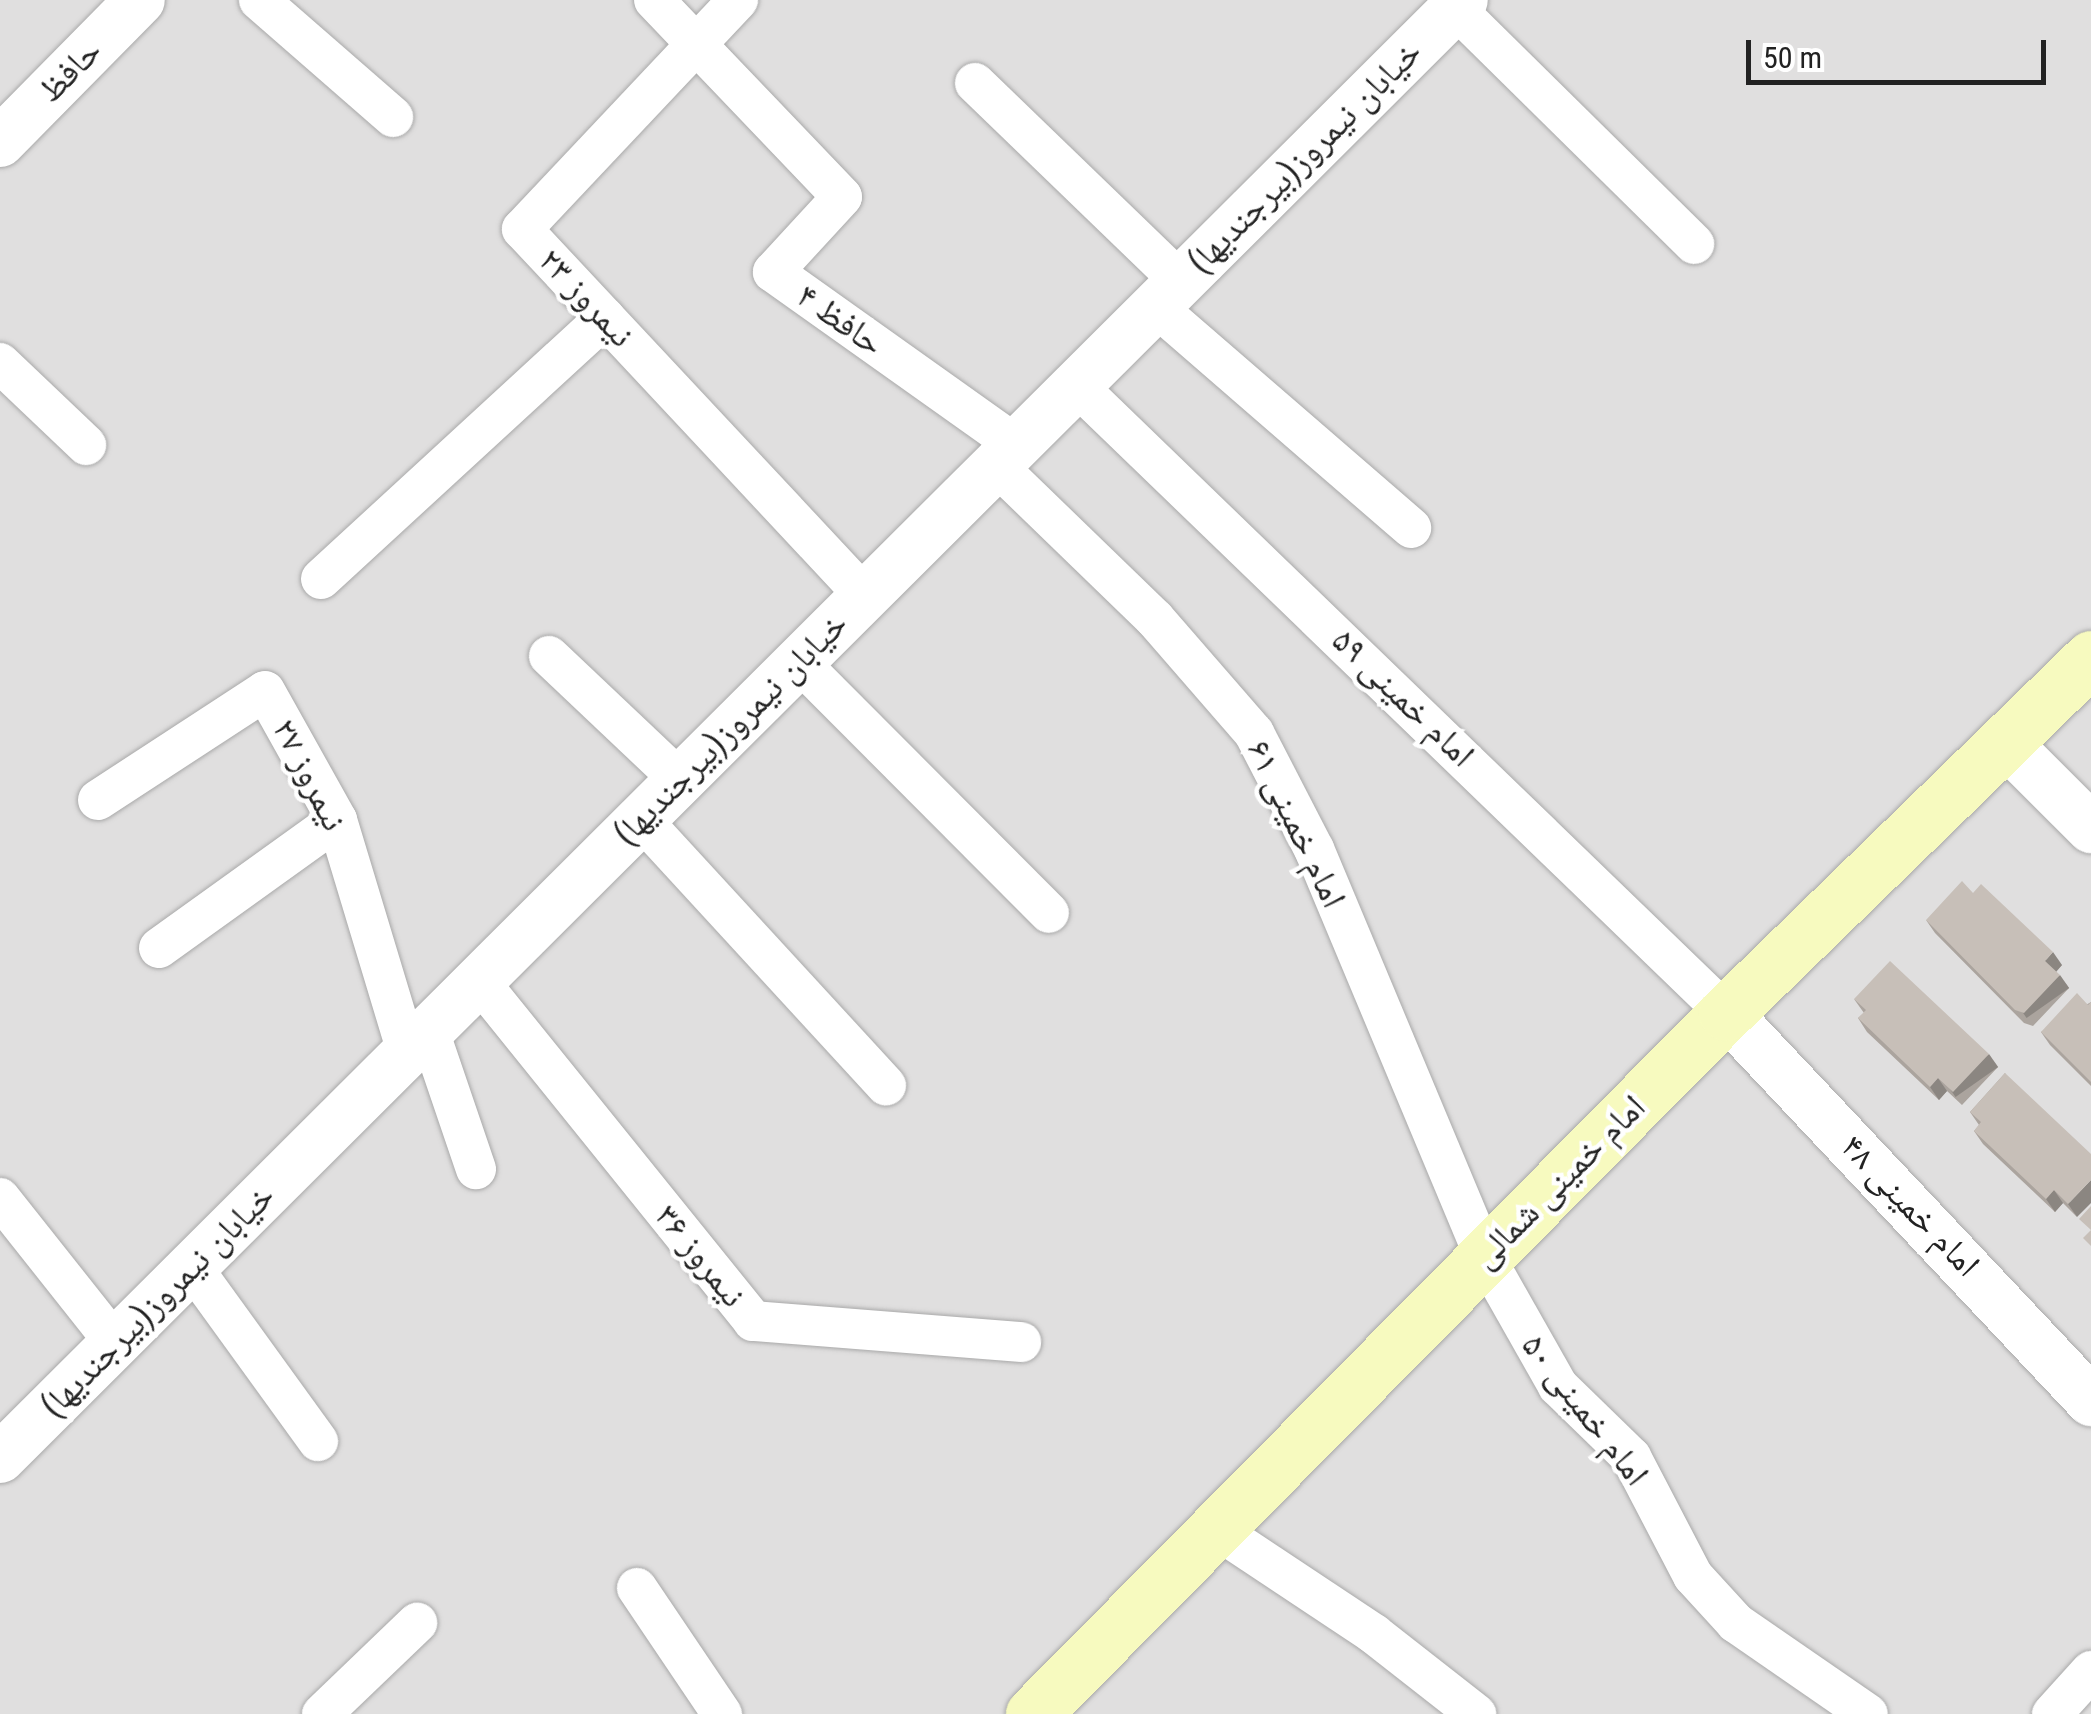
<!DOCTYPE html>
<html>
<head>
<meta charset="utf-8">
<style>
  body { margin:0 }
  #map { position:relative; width:2091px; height:1714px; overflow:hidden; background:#f2efe9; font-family:"Roboto Condensed","Noto Naskh Arabic",sans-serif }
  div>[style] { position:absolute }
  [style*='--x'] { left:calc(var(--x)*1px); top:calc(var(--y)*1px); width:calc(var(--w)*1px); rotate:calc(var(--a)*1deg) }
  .residential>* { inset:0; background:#e0dfdf; transform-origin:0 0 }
  .roads { filter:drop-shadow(0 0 2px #a9a9a9) drop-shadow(0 0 2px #a9a9a9) }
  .minor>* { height:40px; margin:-20px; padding:0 20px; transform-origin:20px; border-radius:20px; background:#fff }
  .tertiary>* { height:50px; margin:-25px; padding:0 25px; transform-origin:25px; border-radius:25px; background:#fff }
  .secondary>* { height:55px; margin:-27.5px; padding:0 27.5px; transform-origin:27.5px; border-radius:27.5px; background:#f7fabf }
  .wall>* { inset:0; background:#aba49e }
  .shaded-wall>* { inset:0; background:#8b8681; transform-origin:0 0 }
  .building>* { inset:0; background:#c7bfb8 }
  span { translate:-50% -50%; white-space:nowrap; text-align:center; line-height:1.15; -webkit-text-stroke:9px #fff; paint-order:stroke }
  .street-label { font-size:35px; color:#222 }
  .scale { position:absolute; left:1746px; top:40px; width:300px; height:45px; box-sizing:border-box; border:5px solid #222; border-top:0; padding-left:12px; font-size:30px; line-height:35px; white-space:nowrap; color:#222; -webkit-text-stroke:8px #fff; paint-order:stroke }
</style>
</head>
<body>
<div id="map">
  <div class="residential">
    <i style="left:0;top:0;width:2091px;height:1714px"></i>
  </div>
  <div class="roads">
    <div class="minor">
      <i style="--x:259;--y:0;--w:178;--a:41.1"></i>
      <i style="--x:654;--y:0;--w:272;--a:46.3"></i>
      <i style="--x:842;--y:197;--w:102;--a:132.6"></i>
      <i style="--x:773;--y:272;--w:298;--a:35.4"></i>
      <i style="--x:738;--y:0;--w:315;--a:133.3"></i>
      <i style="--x:522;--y:229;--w:502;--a:46.94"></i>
      <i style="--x:1455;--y:8;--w:336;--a:44.6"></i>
      <i style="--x:975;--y:83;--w:285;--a:44"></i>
      <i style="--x:1155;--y:306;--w:339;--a:40.9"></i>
      <i style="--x:0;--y:363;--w:119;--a:43.6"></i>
      <i style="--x:1076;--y:385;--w:904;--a:44.01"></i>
      <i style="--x:996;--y:465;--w:221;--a:44.1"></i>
      <i style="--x:1155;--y:619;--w:151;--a:49"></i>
      <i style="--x:1254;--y:733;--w:131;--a:62.7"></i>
      <i style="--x:1314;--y:849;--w:442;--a:67.3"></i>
      <i style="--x:1485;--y:1257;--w:148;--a:60.5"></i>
      <i style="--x:1558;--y:1386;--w:102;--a:44.2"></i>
      <i style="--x:1631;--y:1457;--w:134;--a:62.5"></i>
      <i style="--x:1693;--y:1576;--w:64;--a:47.5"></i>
      <i style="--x:1736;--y:1623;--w:160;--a:34.6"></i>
      <i style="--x:321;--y:579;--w:386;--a:-42.6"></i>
      <i style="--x:549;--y:656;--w:180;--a:43.4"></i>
      <i style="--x:799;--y:662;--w:354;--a:45.1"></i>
      <i style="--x:98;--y:800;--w:199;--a:-33.1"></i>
      <i style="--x:265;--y:691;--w:148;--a:60.8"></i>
      <i style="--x:337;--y:820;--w:242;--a:73.2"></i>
      <i style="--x:641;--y:819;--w:362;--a:47.4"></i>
      <i style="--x:159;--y:948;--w:219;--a:-35.7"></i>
      <i style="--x:479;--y:981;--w:437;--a:51.1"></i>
      <i style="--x:753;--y:1321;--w:269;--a:4.5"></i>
      <i style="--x:429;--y:1031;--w:146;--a:71.2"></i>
      <i style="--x:0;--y:1198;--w:185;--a:51.6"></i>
      <i style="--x:192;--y:1267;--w:215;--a:54.1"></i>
      <i style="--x:1216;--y:1529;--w:190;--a:33.6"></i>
      <i style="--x:1374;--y:1634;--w:130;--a:38.1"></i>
      <i style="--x:637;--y:1588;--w:152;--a:56"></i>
      <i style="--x:322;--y:1714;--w:132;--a:-43.8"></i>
      <i style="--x:2052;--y:1714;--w:58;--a:-47.8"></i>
    </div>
    <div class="tertiary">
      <i style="--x:0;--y:142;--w:199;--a:-45.4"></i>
      <i style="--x:2005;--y:742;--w:122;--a:45"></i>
      <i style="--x:1726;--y:1013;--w:533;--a:46.75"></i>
      <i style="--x:0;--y:1458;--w:2065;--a:-44.9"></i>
    </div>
    <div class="secondary">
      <i style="--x:1033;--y:1714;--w:986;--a:-45.33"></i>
      <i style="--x:1726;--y:1013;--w:509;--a:-44.2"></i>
    </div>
  </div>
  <div class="wall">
    <i style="clip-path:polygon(1926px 920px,2062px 965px,2056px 972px,2069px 988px,2033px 1026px,2024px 1023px,1935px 933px)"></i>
    <i style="clip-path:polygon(1854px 999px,1998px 1067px,1962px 1105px,1947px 1091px,1939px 1100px,1867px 1032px,1858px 1018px,1864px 1013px)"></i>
    <i style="clip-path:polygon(2091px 1002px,2091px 1086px,2050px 1045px,2041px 1032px)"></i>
    <i style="clip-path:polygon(2005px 1073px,2077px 1217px,2063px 1203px,2055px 1212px,1983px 1144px,1974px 1131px,1979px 1125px,1970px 1112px)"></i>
  </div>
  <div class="shaded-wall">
    <i style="clip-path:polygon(2053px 952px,2062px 965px,2054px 974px,2045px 961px)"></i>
    <i style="left:2060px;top:975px;width:16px;height:52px;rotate:55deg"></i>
    <i style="left:1989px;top:1054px;width:16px;height:52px;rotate:55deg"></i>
    <i style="clip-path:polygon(1938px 1078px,1947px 1091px,1939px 1100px,1930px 1087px)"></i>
    <i style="clip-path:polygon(2091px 1180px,2091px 1203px,2077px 1217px,2068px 1204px)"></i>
    <i style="clip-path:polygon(2054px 1190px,2063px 1203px,2055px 1212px,2046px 1199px)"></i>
  </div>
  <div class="building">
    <i style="clip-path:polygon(1962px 881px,1973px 893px,1981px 884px,2053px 952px,2045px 961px,2060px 975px,2024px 1013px,2015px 1010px,1926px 920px)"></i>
    <i style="clip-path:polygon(1890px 961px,1989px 1054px,1953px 1092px,1938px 1078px,1930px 1087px,1858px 1018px,1866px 1010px,1854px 999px)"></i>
    <i style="clip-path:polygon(2077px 993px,2088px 1005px,2091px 1002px,2091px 1082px,2041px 1032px)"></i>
    <i style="clip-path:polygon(2005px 1073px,2091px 1154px,2091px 1180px,2068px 1204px,2054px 1190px,2046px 1199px,1974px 1131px,1981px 1122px,1970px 1112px)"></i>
    <i style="clip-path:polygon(2091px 1206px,2091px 1246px,2083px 1238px,2091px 1230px,2079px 1219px)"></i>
  </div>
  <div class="street-label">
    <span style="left:70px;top:71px;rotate:-45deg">حافظ</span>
    <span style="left:1305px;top:157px;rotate:-45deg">خیابان نیمروز(بیرجندیها)</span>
    <span style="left:586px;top:298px;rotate:47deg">نیمروز ۲۳</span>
    <span style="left:840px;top:320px;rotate:35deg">حافظ ۴</span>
    <span style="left:1403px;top:698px;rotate:44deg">امام خمینی ۵۹</span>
    <span style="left:731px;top:729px;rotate:-45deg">خیابان نیمروز(بیرجندیها)</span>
    <span style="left:309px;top:775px;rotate:63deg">نیمروز ۲۷</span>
    <span style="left:1296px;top:824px;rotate:64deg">امام خمینی ۶۱</span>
    <span style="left:1559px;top:1182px;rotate:-45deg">امام خمینی شمالی</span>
    <span style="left:1910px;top:1206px;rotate:46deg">امام خمینی ۴۸</span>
    <span style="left:700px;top:1256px;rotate:51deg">نیمروز ۳۶</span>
    <span style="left:158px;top:1301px;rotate:-45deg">خیابان نیمروز(بیرجندیها)</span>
    <span style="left:1585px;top:1410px;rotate:52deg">امام خمینی ۵۰</span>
  </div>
  <div class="scale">50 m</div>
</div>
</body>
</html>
